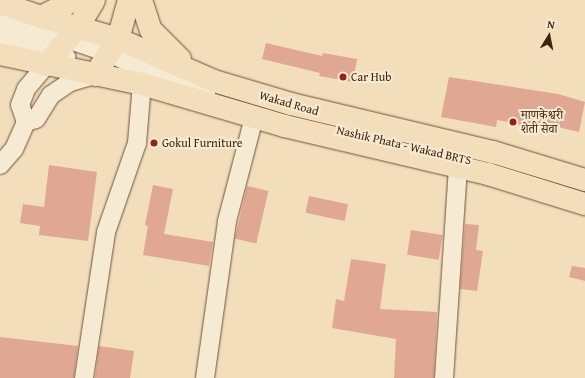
<!DOCTYPE html>
<html>
<head>
<meta charset="utf-8">
<style>
  body { margin:0 }
  #map { position:relative; width:585px; height:378px; overflow:hidden; background:#f3debc; font-family:"Gentium Book Plus","Noto Serif Devanagari",serif }
  div>[style] { position:absolute }
  [style*='--x'] { left:calc(var(--x)*1px); top:calc(var(--y)*1px); width:calc(var(--w)*1px); rotate:calc(var(--a)*1deg) }
  .building>* { inset:0; background:#e0a792; transform-origin:0 0 }
  .roads { filter:drop-shadow(0 0 1px #6d5238) drop-shadow(0 0 1px #6d5238) }
  .minor>* { height:18px; margin:-9px; padding:0 9px; transform-origin:9px; border-radius:9px; background:#f7ead3 }
  .major>* { height:22px; margin:-11px; padding:0 11px; transform-origin:11px; border-radius:11px; background:#f3debc }
  .dots>* { width:11px; height:11px; translate:-50% -50%; box-sizing:border-box; border:2px solid #f7ead3; border-radius:50% }
  span { translate:-50% -50%; white-space:nowrap; text-align:center; line-height:1.15; -webkit-text-stroke:4px #f7ead3; paint-order:stroke }
  .poi-label { font-size:12px; color:#40230c }
  .left { translate:0 -50%; text-align:left }
  .street-label { font-size:12px; color:#40230c }
  .north { position:absolute; left:529px; top:16px; width:40px; height:40px; -webkit-text-stroke:3px #f7ead3; paint-order:stroke; rotate:10deg; font-size:11px; font-weight:700; line-height:16px; text-align:center; color:#40230c }
  .north::after { content:''; display:block; margin:auto; width:14px; height:18px; background:#40230c; clip-path:polygon(50% 0,100% 100%,50% 72%,0 100%) }
</style>
</head>
<body>
<div id="map">
  <div class="building">
    <i style="clip-path:polygon(266px 43px,322px 56px,323px 53px,357px 59px,353px 82px,319px 76px,320px 73px,262px 59px)"></i>
    <i style="clip-path:polygon(449px 77px,558px 94px,585px 102px,579px 132px,553px 126px,552px 131px,497px 120px,496px 127px,441px 117px)"></i>
    <i style="clip-path:polygon(49px 165px,97px 172px,88px 241px,39px 235px,40px 226px,20px 223px,23px 204px,44px 207px)"></i>
    <i style="clip-path:polygon(153px 185px,173px 189px,164px 234px,213px 242px,209px 266px,143px 255px,148px 226px,145px 225px)"></i>
    <i style="left:247px;top:186px;width:22px;height:54px;rotate:13deg"></i>
    <i style="left:309px;top:196px;width:40px;height:17px;rotate:12deg"></i>
    <i style="clip-path:polygon(465px 224px,479px 225px,476px 250px,483px 251px,477px 291px,460px 289px)"></i>
    <i style="left:411px;top:230px;width:32px;height:25px;rotate:9deg"></i>
    <i style="clip-path:polygon(351px 259px,386px 264px,380px 309px,437px 312px,434px 378px,394px 378px,396px 339px,332px 328px,336px 299px,344px 301px)"></i>
    <i style="clip-path:polygon(572px 266px,585px 268px,585px 281px,569px 277px)"></i>
    <i style="clip-path:polygon(0 337px,78px 346px,74px 378px,0 378px)"></i>
    <i style="clip-path:polygon(99px 346px,134px 351px,130px 378px,95px 378px)"></i>
  </div>
  <div class="roads">
    <div class="minor">
      <i style="--x:0;--y:17;--w:115;--a:18.3"></i>
      <i style="--x:109;--y:53;--w:51;--a:25.6"></i>
      <i style="--x:155;--y:75;--w:54;--a:18.4"></i>
      <i style="--x:0;--y:35;--w:70;--a:18.4"></i>
      <i style="--x:26;--y:122;--w:10;--a:-17"></i>
      <i style="--x:36;--y:119;--w:28;--a:-58"></i>
      <i style="--x:51;--y:95;--w:23;--a:-34"></i>
      <i style="--x:70;--y:82;--w:26;--a:-16"></i>
      <i style="--x:26;--y:122;--w:18;--a:-109"></i>
      <i style="--x:20;--y:105;--w:17;--a:-69"></i>
      <i style="--x:26;--y:89;--w:31;--a:-50"></i>
      <i style="--x:0;--y:165;--w:21;--a:-49"></i>
      <i style="--x:14;--y:149;--w:30;--a:-66"></i>
      <i style="--x:84;--y:378;--w:148;--a:-81.4"></i>
      <i style="--x:106;--y:232;--w:94;--a:-70.8"></i>
      <i style="--x:137;--y:143;--w:59;--a:-85.2"></i>
      <i style="--x:205;--y:378;--w:159;--a:-82"></i>
      <i style="--x:227;--y:221;--w:107;--a:-75.4"></i>
      <i style="--x:444;--y:378;--w:210;--a:-86.2"></i>
    </div>
    <div class="major">
      <i style="--x:141;--y:0;--w:32;--a:72"></i>
      <i style="--x:151;--y:30;--w:41;--a:45"></i>
      <i style="--x:0;--y:3;--w:43;--a:18.9"></i>
      <i style="--x:41;--y:17;--w:80;--a:15.9"></i>
      <i style="--x:118;--y:39;--w:105;--a:23.6"></i>
      <i style="--x:214;--y:81;--w:80;--a:16.6"></i>
      <i style="--x:291;--y:104;--w:208;--a:13.4"></i>
      <i style="--x:493;--y:152;--w:96;--a:16.9"></i>
      <i style="--x:41;--y:17;--w:37;--a:-27"></i>
      <i style="--x:0;--y:54;--w:145;--a:11.9"></i>
      <i style="--x:142;--y:84;--w:149;--a:16.4"></i>
      <i style="--x:285;--y:126;--w:209;--a:13.3"></i>
      <i style="--x:488;--y:174;--w:102;--a:17.2"></i>
      <i style="--x:46;--y:65;--w:50;--a:-49.9"></i>
      <i style="--x:78;--y:27;--w:31;--a:-59"></i>
      <i style="--x:95;--y:75;--w:43;--a:-57.4"></i>
      <i style="--x:118;--y:39;--w:41;--a:-74.2"></i>
    </div>
  </div>
  <div class="dots">
    <i style="left:343px;top:77px;background:#8f2418"></i>
    <i style="left:513px;top:122px;background:#8f2418"></i>
    <i style="left:154px;top:143px;background:#8f2418"></i>
  </div>
  <div class="poi-label">
    <span class="left" style="left:351px;top:77px">Car Hub</span>
    <span class="left" style="left:521px;top:122px">माणकेश्वरी<br>शेती सेवा</span>
    <span class="left" style="left:162px;top:143px">Gokul Furniture</span>
  </div>
  <div class="street-label">
    <span style="left:289px;top:103px;rotate:16deg">Wakad Road</span>
    <span style="left:404px;top:145px;rotate:13deg">Nashik Phata - Wakad BRTS</span>
  </div>
  <div class="north">N</div>
</div>
</body>
</html>
